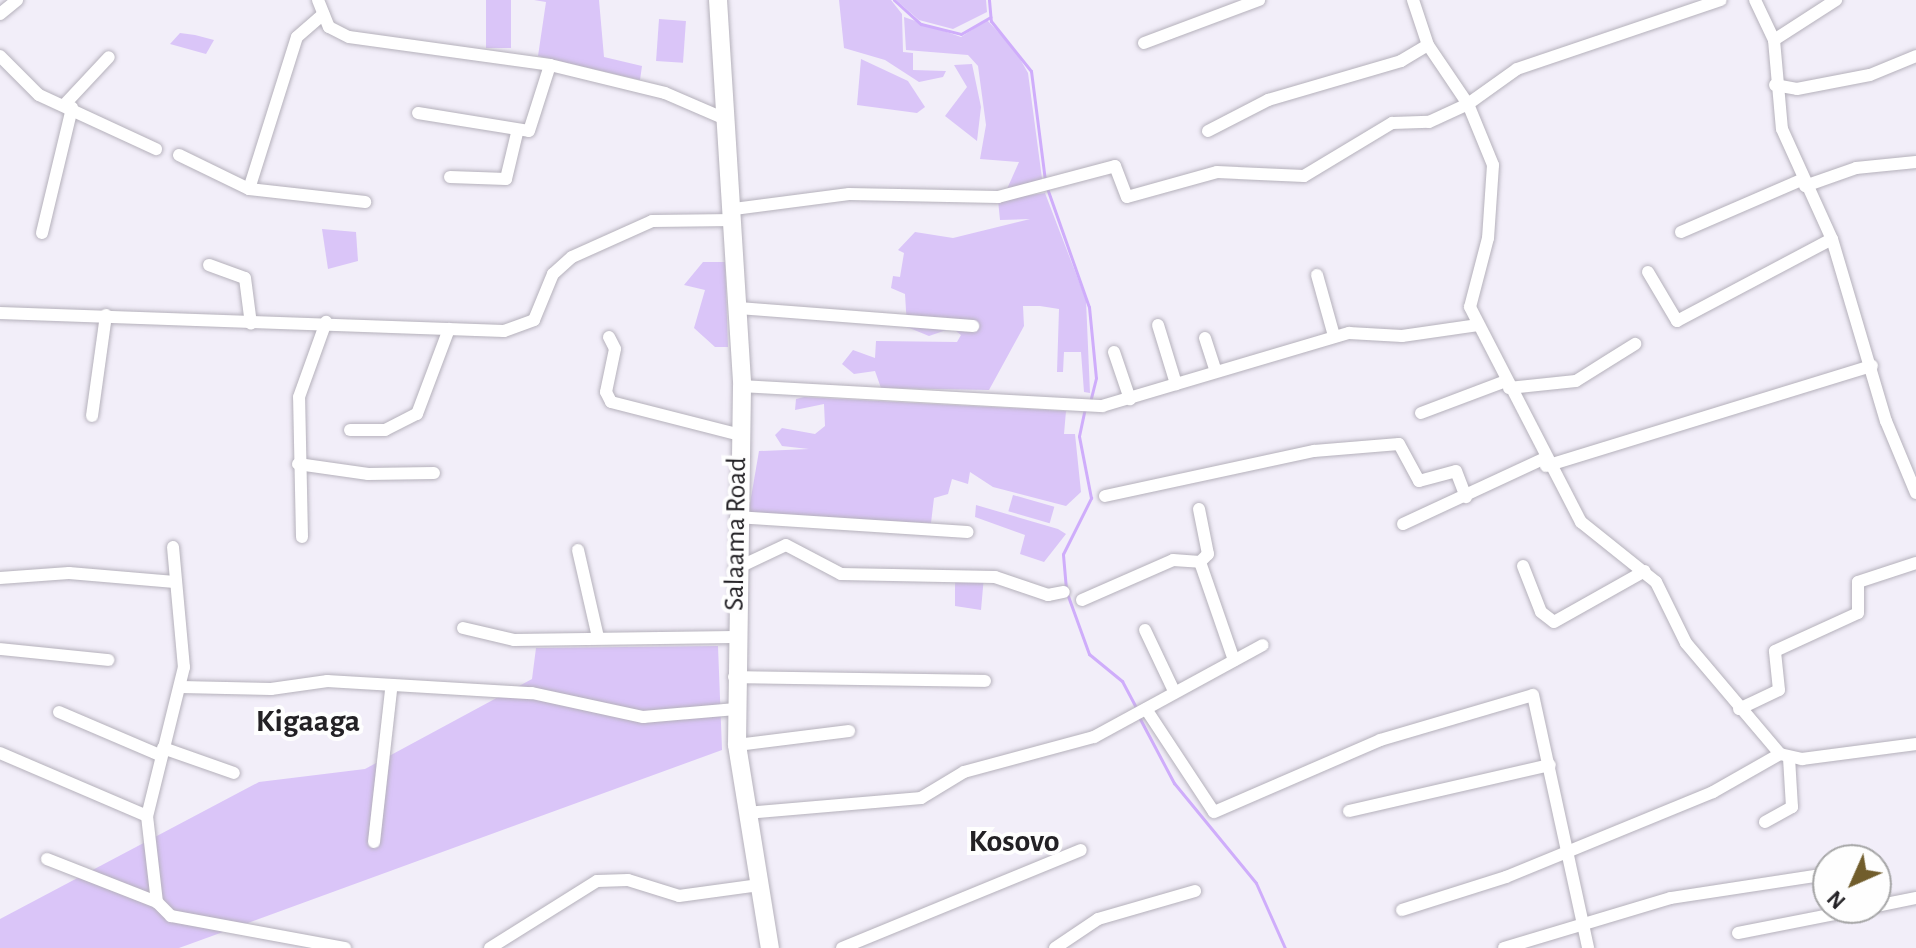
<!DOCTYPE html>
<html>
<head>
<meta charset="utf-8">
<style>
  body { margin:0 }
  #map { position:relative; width:1916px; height:948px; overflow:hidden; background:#f2eef9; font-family:"Alegreya Sans",sans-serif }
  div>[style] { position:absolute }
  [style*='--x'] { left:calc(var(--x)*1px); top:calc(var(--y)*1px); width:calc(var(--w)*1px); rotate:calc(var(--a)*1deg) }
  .green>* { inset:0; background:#dac5f8; transform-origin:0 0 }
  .stream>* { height:3px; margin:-1.5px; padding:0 1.5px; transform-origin:1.5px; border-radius:1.5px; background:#cfadfb }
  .roads { filter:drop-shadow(0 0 2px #b5b1bb) drop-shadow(0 0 2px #b5b1bb) }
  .street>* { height:12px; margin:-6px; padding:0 6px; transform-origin:6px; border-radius:6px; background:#fff }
  .secondary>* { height:18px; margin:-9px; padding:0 9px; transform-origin:9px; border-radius:9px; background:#fff }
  span { translate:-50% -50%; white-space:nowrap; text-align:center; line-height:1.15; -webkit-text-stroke:8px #fefefe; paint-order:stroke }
  .street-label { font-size:28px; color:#232125 }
  .quarter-label { font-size:32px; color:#232125; font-weight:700 }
  .north { position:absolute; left:1812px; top:844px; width:80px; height:80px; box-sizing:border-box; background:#fefefe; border:2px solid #a6a6a7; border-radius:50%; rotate:225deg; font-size:22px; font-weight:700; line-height:32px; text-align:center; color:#232125 }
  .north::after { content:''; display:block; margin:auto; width:28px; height:36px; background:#715d2c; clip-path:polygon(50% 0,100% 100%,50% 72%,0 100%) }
</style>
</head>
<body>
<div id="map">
  <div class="green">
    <i style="left:486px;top:0;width:25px;height:48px"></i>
    <i style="clip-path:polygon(534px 0,599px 0,604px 57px,642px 66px,640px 80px,538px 56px,546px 2px)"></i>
    <i style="clip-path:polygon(839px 0,891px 0,902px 14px,903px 52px,913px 53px,913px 70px,946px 71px,943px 77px,919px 82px,885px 60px,844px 48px)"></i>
    <i style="clip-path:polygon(896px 0,986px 0,987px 12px,953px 29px,919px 20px)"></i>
    <i style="clip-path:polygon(904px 17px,961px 37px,987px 20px,1015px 50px,1028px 73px,1043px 186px,1007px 189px,1019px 162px,980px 159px,986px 125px,978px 66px,968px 55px,906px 50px)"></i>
    <i style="left:659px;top:19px;width:27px;height:42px;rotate:4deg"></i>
    <i style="clip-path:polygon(180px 33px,195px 35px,214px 40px,206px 54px,170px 44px)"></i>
    <i style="clip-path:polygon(861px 59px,908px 81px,925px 107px,917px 113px,857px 105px)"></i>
    <i style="clip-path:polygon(972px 64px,981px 107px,977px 141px,945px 116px,967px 87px,954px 65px)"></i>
    <i style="clip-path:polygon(1045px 193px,1086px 300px,1090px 393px,1084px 392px,1081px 352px,1064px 352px,1063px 372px,1057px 372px,1059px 309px,1040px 306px,1023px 306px,1024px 326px,989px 390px,881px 388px,875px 371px,854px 374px,842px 364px,853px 350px,875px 358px,876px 341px,957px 342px,961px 335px,952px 328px,929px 336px,907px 327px,905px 294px,891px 288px,893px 276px,900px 277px,904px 253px,898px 250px,915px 232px,953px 238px,1030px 219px,1000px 220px,998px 200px)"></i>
    <i style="clip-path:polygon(322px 229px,356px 232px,358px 261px,328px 269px)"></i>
    <i style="clip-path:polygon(703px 262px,725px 262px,728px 347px,715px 347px,694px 328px,705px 290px,684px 285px)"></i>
    <i style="clip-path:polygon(804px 397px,1066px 411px,1064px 434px,1075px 434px,1081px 492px,1066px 506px,993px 487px,970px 472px,968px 484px,952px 479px,948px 494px,934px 498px,931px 523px,748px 515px,759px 451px,809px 449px,782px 446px,775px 435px,782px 428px,815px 434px,825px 426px,824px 404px,795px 410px,796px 399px)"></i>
    <i style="left:1013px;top:495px;width:43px;height:17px;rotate:16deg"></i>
    <i style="clip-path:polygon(976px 505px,1058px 529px,1066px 534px,1044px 562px,1020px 554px,1025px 535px,975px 517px)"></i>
    <i style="clip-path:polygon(984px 576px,981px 610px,955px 606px,955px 579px)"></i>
    <i style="clip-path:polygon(718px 646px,722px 750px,179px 948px,0 948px,0 919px,259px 782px,365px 769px,532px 679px,536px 648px)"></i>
  </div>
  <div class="stream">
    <i style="--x:894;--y:0;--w:36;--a:42"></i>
    <i style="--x:921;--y:24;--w:41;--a:14"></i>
    <i style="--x:961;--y:34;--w:34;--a:-30"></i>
    <i style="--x:989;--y:0;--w:21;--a:85"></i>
    <i style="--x:991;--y:21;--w:64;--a:51.3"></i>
    <i style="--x:1031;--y:71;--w:111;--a:82.7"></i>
    <i style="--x:1047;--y:188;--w:126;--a:70.6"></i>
    <i style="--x:1089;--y:307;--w:71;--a:84.4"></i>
    <i style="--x:1096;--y:378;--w:25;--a:104"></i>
    <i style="--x:1066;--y:589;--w:35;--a:-95"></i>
    <i style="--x:1063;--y:554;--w:63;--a:-63.4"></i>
    <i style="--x:1091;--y:498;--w:63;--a:-101"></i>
    <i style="--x:1079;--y:436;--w:29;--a:-78"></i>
    <i style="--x:1068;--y:596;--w:62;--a:70.1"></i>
    <i style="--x:1089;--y:654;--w:43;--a:39.3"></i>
    <i style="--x:1122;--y:681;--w:32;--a:62"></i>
    <i style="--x:1139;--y:717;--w:75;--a:62.1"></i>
    <i style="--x:1174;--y:783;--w:129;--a:50.6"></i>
    <i style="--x:1256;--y:883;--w:71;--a:66"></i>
  </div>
  <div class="roads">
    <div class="street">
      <i style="--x:318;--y:0;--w:29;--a:68"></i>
      <i style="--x:329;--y:27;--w:22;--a:27"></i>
      <i style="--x:349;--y:37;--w:203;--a:7.9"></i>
      <i style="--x:550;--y:65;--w:118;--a:13.7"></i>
      <i style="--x:665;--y:93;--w:65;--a:23.4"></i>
      <i style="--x:1413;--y:0;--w:47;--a:71.6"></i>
      <i style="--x:1428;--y:45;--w:71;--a:55.9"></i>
      <i style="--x:1468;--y:104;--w:66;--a:67.7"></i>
      <i style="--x:1493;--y:165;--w:73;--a:93.9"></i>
      <i style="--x:1488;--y:238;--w:71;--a:104.6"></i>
      <i style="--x:1470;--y:307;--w:242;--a:62.7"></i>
      <i style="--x:1581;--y:522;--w:96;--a:38.7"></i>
      <i style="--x:1656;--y:582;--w:68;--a:63.8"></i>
      <i style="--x:1686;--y:643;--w:145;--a:49.7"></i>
      <i style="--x:1780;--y:754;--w:23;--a:13"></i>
      <i style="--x:1802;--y:759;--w:115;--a:-7.5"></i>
      <i style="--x:1755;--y:0;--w:44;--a:64.6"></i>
      <i style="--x:1774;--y:40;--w:89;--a:84.9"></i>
      <i style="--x:1782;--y:129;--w:121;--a:65.6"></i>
      <i style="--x:1832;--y:239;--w:190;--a:73.5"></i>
      <i style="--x:1886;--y:421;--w:78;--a:67.4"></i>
      <i style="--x:0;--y:14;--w:22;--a:-39"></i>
      <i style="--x:1774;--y:40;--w:74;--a:-32.8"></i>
      <i style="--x:1144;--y:43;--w:123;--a:-20.5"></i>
      <i style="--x:0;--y:56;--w:55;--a:45"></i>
      <i style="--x:39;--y:95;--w:129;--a:24.8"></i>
      <i style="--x:1775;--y:85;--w:22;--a:10"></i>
      <i style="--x:1797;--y:89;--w:74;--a:-10.9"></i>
      <i style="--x:1870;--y:75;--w:50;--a:-22.4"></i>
      <i style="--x:65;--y:104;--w:64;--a:-46.9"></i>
      <i style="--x:418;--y:113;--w:112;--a:9.2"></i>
      <i style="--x:529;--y:131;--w:69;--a:-72.3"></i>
      <i style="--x:1208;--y:131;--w:68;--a:-27.3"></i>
      <i style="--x:1268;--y:100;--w:139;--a:-16.3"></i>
      <i style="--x:1401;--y:61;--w:31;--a:-31"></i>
      <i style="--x:179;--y:155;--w:78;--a:25.9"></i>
      <i style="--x:249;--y:189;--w:117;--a:6.4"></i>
      <i style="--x:450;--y:177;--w:56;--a:2"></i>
      <i style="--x:506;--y:179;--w:47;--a:-76.6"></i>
      <i style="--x:1805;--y:186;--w:54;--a:-19.4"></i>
      <i style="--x:1856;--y:168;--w:60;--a:-5.7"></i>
      <i style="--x:249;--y:189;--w:159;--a:-72.5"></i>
      <i style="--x:297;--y:37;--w:35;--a:-41"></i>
      <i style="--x:734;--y:209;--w:116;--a:-7.4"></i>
      <i style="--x:849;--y:194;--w:149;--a:1.2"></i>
      <i style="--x:998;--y:197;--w:121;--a:-14.8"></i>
      <i style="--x:1115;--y:166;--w:33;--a:69"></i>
      <i style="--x:1127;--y:197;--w:93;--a:-15.5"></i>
      <i style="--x:1217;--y:172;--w:87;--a:2.6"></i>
      <i style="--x:1304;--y:176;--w:103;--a:-31.1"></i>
      <i style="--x:1392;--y:123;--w:37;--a:-2"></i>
      <i style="--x:1429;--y:122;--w:43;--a:-24.8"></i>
      <i style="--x:1468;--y:104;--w:60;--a:-35.5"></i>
      <i style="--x:1517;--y:69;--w:215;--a:-18.7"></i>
      <i style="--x:1681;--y:232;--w:131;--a:-23.4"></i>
      <i style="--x:42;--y:233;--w:129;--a:-76.5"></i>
      <i style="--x:209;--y:265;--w:38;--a:20"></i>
      <i style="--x:245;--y:278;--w:46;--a:82.6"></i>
      <i style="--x:1648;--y:272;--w:57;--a:59.4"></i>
      <i style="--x:1677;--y:321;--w:175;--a:-27.9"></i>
      <i style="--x:1317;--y:275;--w:63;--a:74.4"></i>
      <i style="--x:738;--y:308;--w:236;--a:4.4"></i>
      <i style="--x:0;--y:313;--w:504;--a:2.05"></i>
      <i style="--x:504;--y:331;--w:32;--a:-20"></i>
      <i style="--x:534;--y:320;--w:50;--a:-67.6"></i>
      <i style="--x:553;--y:274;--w:25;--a:-42"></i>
      <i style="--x:572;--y:257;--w:88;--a:-24.2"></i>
      <i style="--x:652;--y:221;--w:82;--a:-0.7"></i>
      <i style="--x:1158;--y:325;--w:62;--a:73"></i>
      <i style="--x:609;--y:337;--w:13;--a:63"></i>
      <i style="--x:615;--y:349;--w:44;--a:101.8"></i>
      <i style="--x:606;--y:392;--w:11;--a:63"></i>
      <i style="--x:611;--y:402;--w:130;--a:14.3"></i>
      <i style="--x:1205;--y:338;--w:35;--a:72"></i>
      <i style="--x:1114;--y:352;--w:50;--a:71.2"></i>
      <i style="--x:742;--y:386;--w:361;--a:3.2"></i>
      <i style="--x:1102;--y:406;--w:258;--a:-16.5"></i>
      <i style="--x:1349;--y:333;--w:53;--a:3.2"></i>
      <i style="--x:1402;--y:336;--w:77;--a:-8.2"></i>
      <i style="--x:1509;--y:388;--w:67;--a:-6"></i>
      <i style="--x:1576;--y:381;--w:70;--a:-32.1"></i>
      <i style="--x:1421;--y:413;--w:91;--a:-20.6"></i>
      <i style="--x:92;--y:416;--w:102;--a:-82.1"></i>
      <i style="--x:350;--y:430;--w:35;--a:0"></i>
      <i style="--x:385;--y:430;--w:36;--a:-27"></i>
      <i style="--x:417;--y:414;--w:91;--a:-69.4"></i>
      <i style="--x:298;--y:464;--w:71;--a:8.1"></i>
      <i style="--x:368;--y:474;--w:66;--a:-0.9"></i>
      <i style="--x:1546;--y:466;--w:341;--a:-17.1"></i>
      <i style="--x:1105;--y:496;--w:214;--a:-12.2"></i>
      <i style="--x:1314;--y:451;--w:85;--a:-4.7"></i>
      <i style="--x:1399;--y:444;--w:42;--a:61.6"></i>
      <i style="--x:1419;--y:481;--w:38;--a:-15"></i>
      <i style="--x:1456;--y:471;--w:28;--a:69"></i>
      <i style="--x:1199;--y:509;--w:46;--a:78.7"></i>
      <i style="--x:1208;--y:554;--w:11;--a:135"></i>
      <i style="--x:736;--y:517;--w:232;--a:3.7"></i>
      <i style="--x:1403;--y:524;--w:154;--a:-24.9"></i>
      <i style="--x:302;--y:537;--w:140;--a:-91.2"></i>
      <i style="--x:299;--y:397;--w:80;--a:-70.2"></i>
      <i style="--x:173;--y:547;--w:121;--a:84.8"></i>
      <i style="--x:184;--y:667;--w:154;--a:103.9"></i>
      <i style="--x:147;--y:816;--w:87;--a:83.4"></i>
      <i style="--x:157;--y:902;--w:20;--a:45"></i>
      <i style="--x:171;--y:916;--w:177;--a:10.4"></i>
      <i style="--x:578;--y:550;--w:89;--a:77.1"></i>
      <i style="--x:1200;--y:562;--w:104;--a:70.9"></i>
      <i style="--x:1523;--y:566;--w:49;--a:68.6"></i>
      <i style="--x:1541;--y:612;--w:16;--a:38"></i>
      <i style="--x:1554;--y:622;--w:104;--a:-29.3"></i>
      <i style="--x:735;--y:569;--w:56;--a:-25.2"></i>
      <i style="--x:786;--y:545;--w:62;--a:27.8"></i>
      <i style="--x:841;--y:574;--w:154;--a:1.1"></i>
      <i style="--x:995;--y:577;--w:56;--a:18.8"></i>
      <i style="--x:1048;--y:595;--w:16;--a:-11"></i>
      <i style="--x:0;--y:578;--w:69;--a:-4.1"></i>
      <i style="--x:69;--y:573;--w:106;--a:4.9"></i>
      <i style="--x:1082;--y:600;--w:99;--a:-23.7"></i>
      <i style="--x:1173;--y:560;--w:27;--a:4"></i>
      <i style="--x:463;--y:628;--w:52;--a:13.2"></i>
      <i style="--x:514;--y:640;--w:220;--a:-0.8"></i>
      <i style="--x:1145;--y:630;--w:65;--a:64.6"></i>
      <i style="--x:0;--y:649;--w:109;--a:5.8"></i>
      <i style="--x:734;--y:677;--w:251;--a:0.9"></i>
      <i style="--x:181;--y:687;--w:90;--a:1.3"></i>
      <i style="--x:271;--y:689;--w:57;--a:-8.1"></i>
      <i style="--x:327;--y:681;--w:205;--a:3.4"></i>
      <i style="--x:532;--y:693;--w:114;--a:12.2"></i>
      <i style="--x:643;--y:717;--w:93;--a:-4.9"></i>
      <i style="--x:1146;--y:709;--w:123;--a:56.6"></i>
      <i style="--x:1214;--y:812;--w:181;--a:-23.4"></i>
      <i style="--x:1380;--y:740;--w:159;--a:-16.4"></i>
      <i style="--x:1533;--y:695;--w:259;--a:77.7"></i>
      <i style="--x:1739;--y:709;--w:44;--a:-25.4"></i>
      <i style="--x:1779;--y:690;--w:39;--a:-96"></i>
      <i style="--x:1775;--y:651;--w:91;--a:-24.6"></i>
      <i style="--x:1858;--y:613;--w:31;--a:-90"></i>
      <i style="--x:1858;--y:582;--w:61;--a:-18.1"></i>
      <i style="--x:59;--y:712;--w:110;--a:23.1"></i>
      <i style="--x:737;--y:745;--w:113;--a:-7.1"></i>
      <i style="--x:163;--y:748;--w:75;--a:19.4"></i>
      <i style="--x:0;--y:753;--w:160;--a:23.2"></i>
      <i style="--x:1349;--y:811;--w:206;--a:-12.9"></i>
      <i style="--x:746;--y:813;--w:176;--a:-4.9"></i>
      <i style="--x:921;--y:798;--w:50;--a:-31.2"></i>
      <i style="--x:964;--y:772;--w:135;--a:-15.1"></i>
      <i style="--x:1094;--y:737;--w:192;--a:-28.6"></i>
      <i style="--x:1765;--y:822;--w:31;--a:-29"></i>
      <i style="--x:1792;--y:807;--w:49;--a:-93.5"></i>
      <i style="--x:374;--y:842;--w:153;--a:-83.6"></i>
      <i style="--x:47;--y:859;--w:118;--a:21.4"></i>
      <i style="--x:1876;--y:873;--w:32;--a:76"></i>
      <i style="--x:1876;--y:906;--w:41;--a:-11.3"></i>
      <i style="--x:1402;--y:910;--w:109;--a:-17.6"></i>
      <i style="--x:1506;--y:877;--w:224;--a:-22.3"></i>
      <i style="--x:1713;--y:792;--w:77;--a:-29.6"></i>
      <i style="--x:1738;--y:933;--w:129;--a:-11.1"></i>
      <i style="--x:490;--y:948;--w:126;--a:-32.1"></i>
      <i style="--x:597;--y:881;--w:31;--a:-2"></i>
      <i style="--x:628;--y:880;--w:53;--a:17.4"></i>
      <i style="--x:679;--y:896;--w:81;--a:-7.8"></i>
      <i style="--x:842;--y:948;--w:258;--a:-22.3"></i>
      <i style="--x:1055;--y:948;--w:52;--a:-34"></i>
      <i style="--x:1098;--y:919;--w:101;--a:-16.1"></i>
      <i style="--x:1504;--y:948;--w:174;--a:-16.7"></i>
      <i style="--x:1671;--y:898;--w:159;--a:-8.7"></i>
    </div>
    <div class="secondary">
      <i style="--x:718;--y:0;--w:387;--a:86.4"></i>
      <i style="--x:742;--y:386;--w:359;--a:90.8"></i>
      <i style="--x:737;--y:745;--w:206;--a:80.8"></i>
    </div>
  </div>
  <div class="street-label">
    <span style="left:736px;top:534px;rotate:-89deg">Salaama Road</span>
  </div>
  <div class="quarter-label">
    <span style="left:308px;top:721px">Kigaaga</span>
    <span style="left:1014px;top:841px">Kosovo</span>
  </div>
  <div class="north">N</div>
</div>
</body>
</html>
